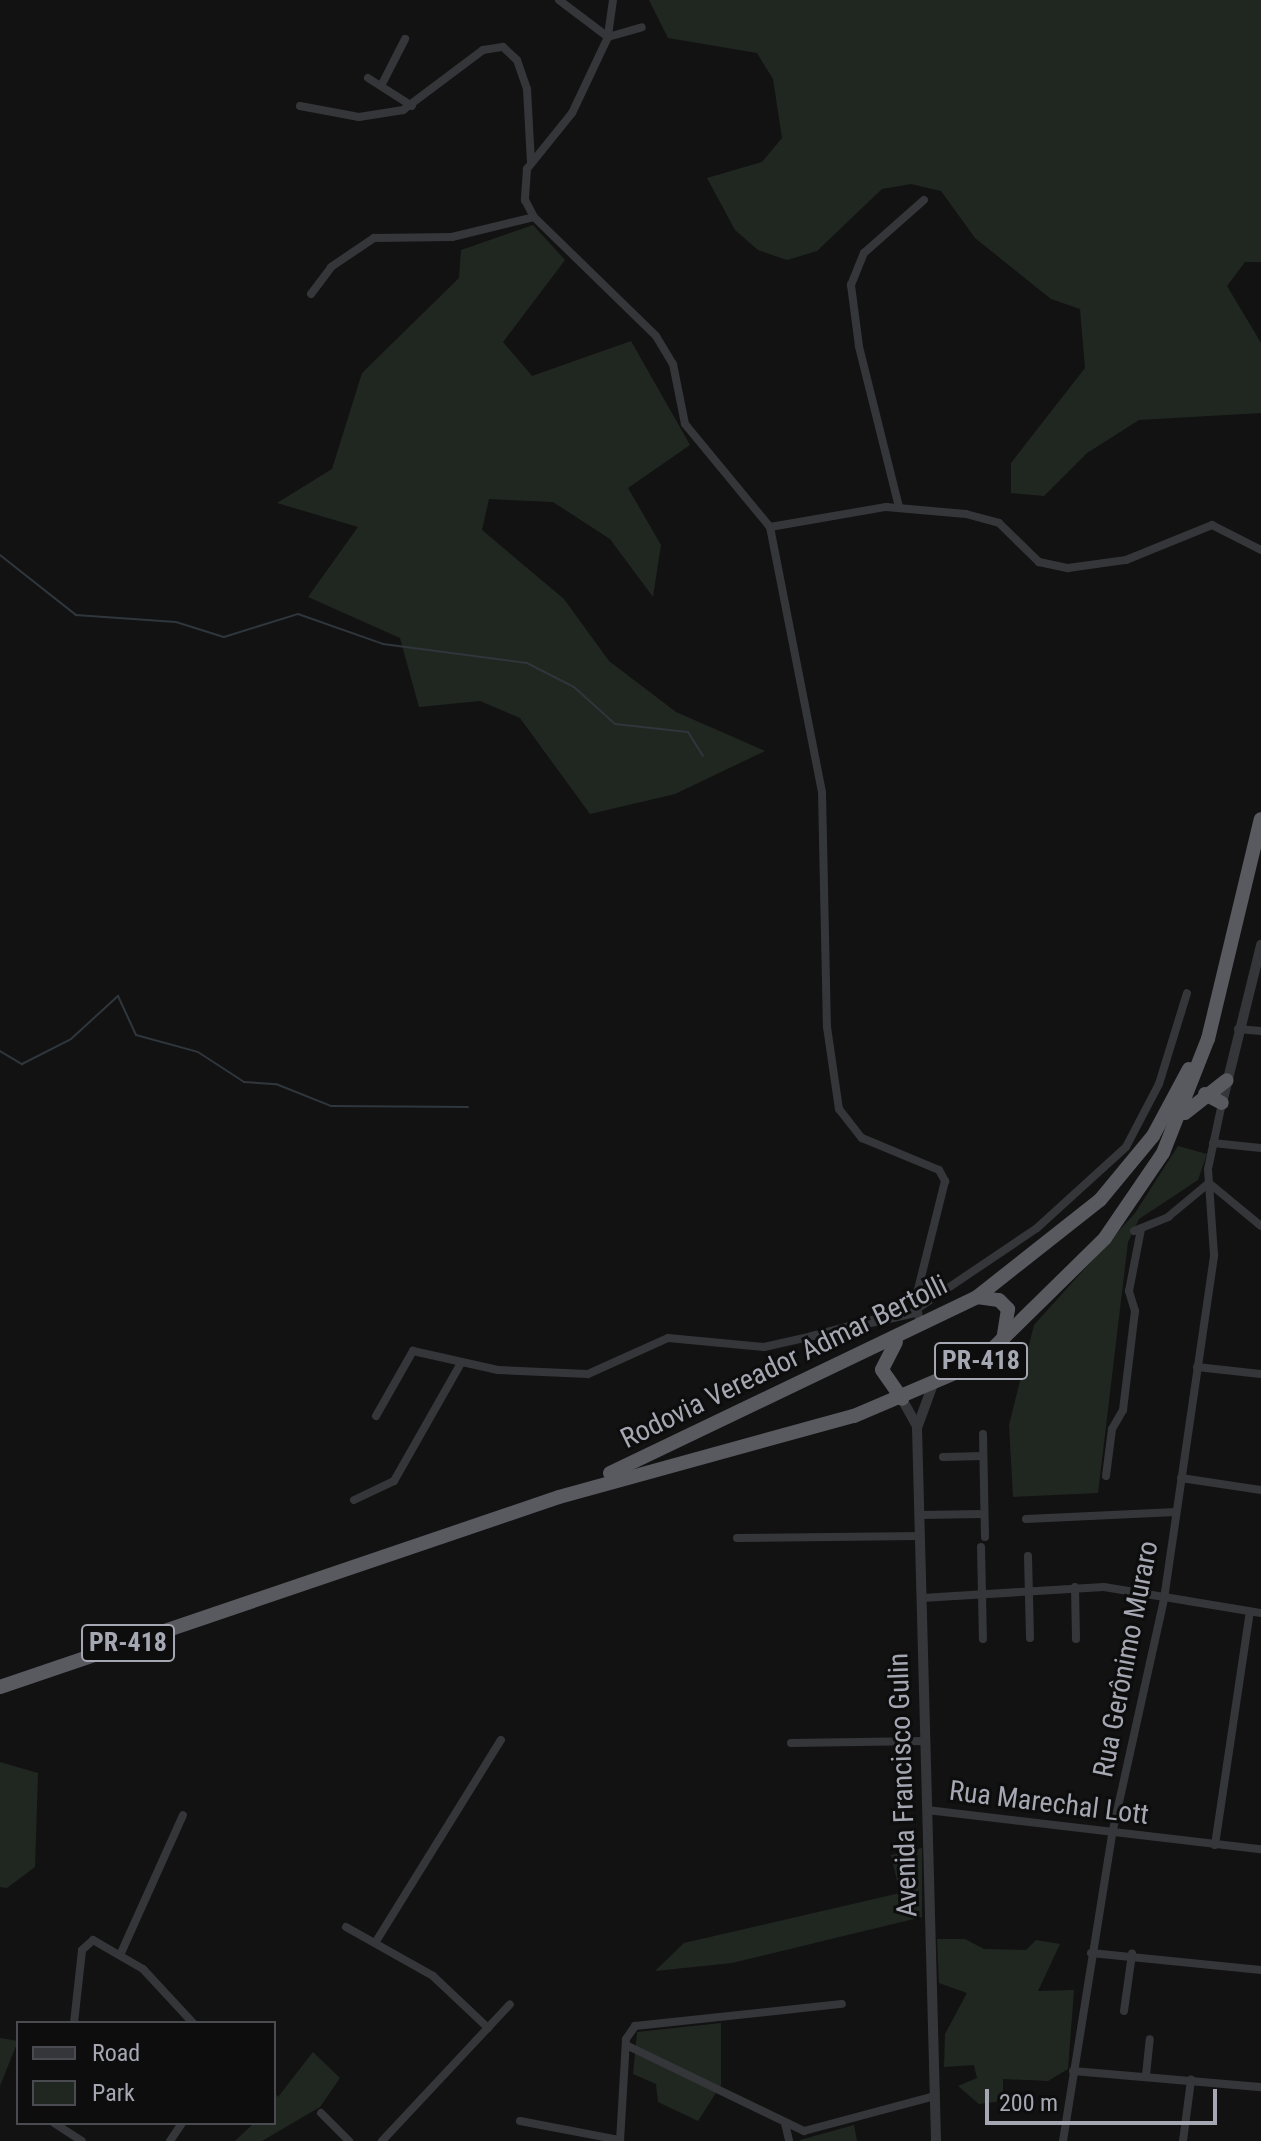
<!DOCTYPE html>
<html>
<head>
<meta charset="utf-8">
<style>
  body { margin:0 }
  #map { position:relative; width:1261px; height:2141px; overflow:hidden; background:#121213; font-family:"Roboto Condensed",sans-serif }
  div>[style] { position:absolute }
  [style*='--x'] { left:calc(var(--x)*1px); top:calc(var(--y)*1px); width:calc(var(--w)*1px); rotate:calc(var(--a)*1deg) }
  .green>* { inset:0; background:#202721 }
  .stream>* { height:2px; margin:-1px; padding:0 1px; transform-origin:1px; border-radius:1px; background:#2f363c }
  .minor>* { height:8px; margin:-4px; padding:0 4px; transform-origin:4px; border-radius:4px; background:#353639 }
  .tertiary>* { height:10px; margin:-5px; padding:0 5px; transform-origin:5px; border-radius:5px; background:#353639 }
  .trunk>* { height:14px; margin:-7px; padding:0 7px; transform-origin:7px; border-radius:7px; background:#585a5f }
  span { translate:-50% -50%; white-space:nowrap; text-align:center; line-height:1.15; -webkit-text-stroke:6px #0d0d0e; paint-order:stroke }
  .shield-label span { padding:2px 6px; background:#0d0d0e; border:2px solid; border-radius:6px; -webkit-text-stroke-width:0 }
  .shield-label { font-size:26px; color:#a5a8b2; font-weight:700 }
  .street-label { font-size:28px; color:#a5a8b2 }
  .legend { position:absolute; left:16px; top:2021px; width:260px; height:104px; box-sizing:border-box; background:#0d0d0e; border:2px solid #4a4b50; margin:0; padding:10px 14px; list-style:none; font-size:24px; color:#a5a8b2 }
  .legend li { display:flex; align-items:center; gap:16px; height:40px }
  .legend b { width:40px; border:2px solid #4a4b50 }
  .scale { position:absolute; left:985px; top:2089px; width:232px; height:36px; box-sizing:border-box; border:4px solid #a5a8b2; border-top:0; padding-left:10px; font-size:24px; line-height:28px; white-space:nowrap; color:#a5a8b2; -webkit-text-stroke:6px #0d0d0e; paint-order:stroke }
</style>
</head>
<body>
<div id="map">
  <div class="green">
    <i style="clip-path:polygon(649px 0,1261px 0,1261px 262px,1245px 262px,1227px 286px,1261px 343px,1261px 413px,1139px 420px,1087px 453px,1044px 496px,1011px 493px,1011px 463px,1085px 368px,1080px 309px,1051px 299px,975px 238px,941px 191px,911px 184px,882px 189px,817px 251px,787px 260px,758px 250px,735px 230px,707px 178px,762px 162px,782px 138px,773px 79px,757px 53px,668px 38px)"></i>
    <i style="clip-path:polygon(533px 225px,565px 260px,503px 342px,532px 376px,631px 341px,690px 445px,628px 488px,661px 545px,653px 597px,610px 539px,553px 502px,489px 499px,482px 530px,564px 599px,609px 661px,676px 712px,765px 751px,675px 794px,590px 814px,520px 718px,480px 701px,419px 707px,400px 638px,308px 597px,358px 527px,277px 503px,332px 469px,362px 373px,459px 278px,461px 250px)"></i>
    <i style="clip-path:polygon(1178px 1146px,1207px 1154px,1198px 1180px,1139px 1219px,1128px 1242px,1098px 1493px,1013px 1497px,1009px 1425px,1034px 1325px,1135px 1213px)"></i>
    <i style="clip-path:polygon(0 1762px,38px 1773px,35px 1867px,7px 1888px,0 1887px)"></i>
    <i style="clip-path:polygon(922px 1848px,922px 1917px,732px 1963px,655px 1971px,684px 1943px,900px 1893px,891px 1855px)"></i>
    <i style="clip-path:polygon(937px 1939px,965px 1939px,984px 1949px,1026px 1950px,1036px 1940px,1060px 1944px,1038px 1991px,1074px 1990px,1068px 2069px,1048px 2081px,1003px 2079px,1003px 2101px,979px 2104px,958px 2086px,977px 2078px,974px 2065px,944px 2067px,945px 2034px,967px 1993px,939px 1983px)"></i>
    <i style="clip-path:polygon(721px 2023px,721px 2085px,698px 2121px,658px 2102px,656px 2084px,633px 2074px,637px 2032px)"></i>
    <i style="clip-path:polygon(0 2038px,18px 2041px,0 2086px)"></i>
    <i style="clip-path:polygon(313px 2052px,340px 2078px,320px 2107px,262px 2141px,235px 2141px,254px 2123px,274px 2123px,274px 2092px,278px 2097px)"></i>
    <i style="clip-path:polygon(854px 2125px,857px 2141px,801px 2141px,800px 2140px)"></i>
  </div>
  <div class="stream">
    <i style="--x:0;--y:555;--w:97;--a:38.3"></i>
    <i style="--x:76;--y:615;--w:100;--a:4"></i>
    <i style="--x:176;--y:622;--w:50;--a:17.4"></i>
    <i style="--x:224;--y:637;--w:77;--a:-17.3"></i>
    <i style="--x:298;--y:614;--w:90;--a:19.4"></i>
    <i style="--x:383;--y:644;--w:145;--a:7.5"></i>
    <i style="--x:527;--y:663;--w:53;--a:27.1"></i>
    <i style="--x:574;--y:687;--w:55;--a:42.1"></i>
    <i style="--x:615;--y:724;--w:73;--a:6.3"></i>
    <i style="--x:688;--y:732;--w:28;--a:58"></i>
    <i style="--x:0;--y:1051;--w:26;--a:31"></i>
    <i style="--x:22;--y:1064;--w:55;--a:-27"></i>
    <i style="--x:71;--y:1039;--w:64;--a:-42.5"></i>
    <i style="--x:118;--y:996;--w:43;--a:65.2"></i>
    <i style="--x:136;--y:1035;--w:64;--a:15.3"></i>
    <i style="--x:198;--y:1052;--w:55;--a:33.1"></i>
    <i style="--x:244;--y:1082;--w:32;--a:4"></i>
    <i style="--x:276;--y:1084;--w:59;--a:21.8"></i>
    <i style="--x:331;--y:1106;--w:137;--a:0.4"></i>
  </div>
  <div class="minor">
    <i style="--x:559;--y:0;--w:61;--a:37.1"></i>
    <i style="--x:608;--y:37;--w:35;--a:-16"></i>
    <i style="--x:613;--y:0;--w:37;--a:98"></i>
    <i style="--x:608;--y:37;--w:84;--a:115.3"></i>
    <i style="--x:572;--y:113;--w:72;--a:128.8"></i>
    <i style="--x:527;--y:169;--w:31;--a:94"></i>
    <i style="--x:525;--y:200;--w:19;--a:62"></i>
    <i style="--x:534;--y:217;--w:170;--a:44.3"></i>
    <i style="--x:656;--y:336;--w:33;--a:59"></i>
    <i style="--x:673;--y:364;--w:61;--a:78.7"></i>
    <i style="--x:685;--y:424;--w:134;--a:50.5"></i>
    <i style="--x:770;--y:527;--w:270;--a:78.9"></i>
    <i style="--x:822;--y:792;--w:235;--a:88.8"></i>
    <i style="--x:827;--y:1027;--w:83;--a:81.7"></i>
    <i style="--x:839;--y:1109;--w:37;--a:52"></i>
    <i style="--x:862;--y:1138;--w:83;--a:22.6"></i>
    <i style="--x:939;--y:1170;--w:13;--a:61"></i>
    <i style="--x:945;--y:1181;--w:120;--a:104"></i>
    <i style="--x:916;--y:1297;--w:28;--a:82"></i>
    <i style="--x:368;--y:78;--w:52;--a:32.5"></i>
    <i style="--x:381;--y:86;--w:53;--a:-62.9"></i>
    <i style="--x:300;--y:106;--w:60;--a:10.6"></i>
    <i style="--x:359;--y:117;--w:45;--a:-9"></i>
    <i style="--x:403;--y:110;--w:100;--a:-36.9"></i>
    <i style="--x:483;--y:50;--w:20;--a:-9"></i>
    <i style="--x:503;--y:47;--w:19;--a:43"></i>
    <i style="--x:517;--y:60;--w:31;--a:71"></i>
    <i style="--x:527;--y:89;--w:73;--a:86.9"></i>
    <i style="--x:311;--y:294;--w:34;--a:-53"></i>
    <i style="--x:331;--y:267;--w:52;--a:-34"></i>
    <i style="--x:374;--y:238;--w:78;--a:-0.7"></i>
    <i style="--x:452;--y:237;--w:84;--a:-13.7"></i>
    <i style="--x:899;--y:507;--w:166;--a:-104"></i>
    <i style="--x:859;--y:346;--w:62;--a:-97.5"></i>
    <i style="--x:851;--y:285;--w:35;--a:-68"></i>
    <i style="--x:864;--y:253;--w:80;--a:-41.5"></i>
    <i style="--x:770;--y:527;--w:118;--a:-9.8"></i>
    <i style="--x:886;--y:507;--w:80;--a:5"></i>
    <i style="--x:966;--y:514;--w:34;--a:15"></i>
    <i style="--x:999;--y:523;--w:56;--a:44.3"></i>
    <i style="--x:1039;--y:562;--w:30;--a:12"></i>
    <i style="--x:1068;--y:568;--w:59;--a:-7.9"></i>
    <i style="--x:1126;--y:560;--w:93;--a:-22.1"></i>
    <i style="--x:1212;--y:525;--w:55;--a:27"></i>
    <i style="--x:1238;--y:1029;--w:23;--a:5"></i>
    <i style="--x:1213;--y:1143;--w:48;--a:5.9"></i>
    <i style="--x:1209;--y:1183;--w:67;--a:39.6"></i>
    <i style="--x:1134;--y:1231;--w:37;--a:-22"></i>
    <i style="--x:1168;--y:1217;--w:53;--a:-39.7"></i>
    <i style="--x:911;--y:1313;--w:152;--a:-34"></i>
    <i style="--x:1037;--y:1228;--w:120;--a:-42.3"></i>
    <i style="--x:1126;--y:1147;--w:71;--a:-62.4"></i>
    <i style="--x:1159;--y:1084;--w:95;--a:-72.9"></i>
    <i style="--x:811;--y:1336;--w:86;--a:-14.8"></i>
    <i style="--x:1197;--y:1367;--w:64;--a:6.2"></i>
    <i style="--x:376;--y:1416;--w:75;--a:-60.4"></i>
    <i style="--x:413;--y:1351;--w:87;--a:12.6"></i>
    <i style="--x:498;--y:1370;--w:90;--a:2.5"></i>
    <i style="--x:588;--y:1374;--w:88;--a:-24.2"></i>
    <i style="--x:668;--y:1338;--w:96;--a:5.4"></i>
    <i style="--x:764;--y:1347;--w:156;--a:-12.6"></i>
    <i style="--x:983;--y:1434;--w:103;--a:88.9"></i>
    <i style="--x:943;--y:1457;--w:40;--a:-1.4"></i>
    <i style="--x:1106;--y:1476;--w:47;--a:-82.7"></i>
    <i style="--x:1112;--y:1429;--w:22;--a:-60"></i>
    <i style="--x:1123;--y:1410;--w:100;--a:-83.1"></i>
    <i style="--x:1135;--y:1311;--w:21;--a:-107"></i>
    <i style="--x:1129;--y:1291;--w:63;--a:-79"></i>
    <i style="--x:1181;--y:1478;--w:81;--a:8.5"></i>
    <i style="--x:354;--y:1500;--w:44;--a:-25.4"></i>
    <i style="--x:394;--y:1481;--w:136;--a:-60.4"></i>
    <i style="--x:920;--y:1515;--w:64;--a:-0.9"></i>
    <i style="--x:1026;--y:1519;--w:150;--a:-2.7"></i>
    <i style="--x:737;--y:1538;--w:183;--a:-0.6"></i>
    <i style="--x:981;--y:1547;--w:92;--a:88.8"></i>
    <i style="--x:1028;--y:1556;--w:82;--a:88.6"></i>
    <i style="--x:1075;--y:1587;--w:52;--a:88.9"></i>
    <i style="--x:922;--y:1598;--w:182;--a:-3.5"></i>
    <i style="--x:1104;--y:1587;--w:159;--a:9.4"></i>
    <i style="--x:791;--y:1743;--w:134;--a:-0.9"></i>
    <i style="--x:927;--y:1810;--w:336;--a:6.7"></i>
    <i style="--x:1215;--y:1845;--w:236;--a:-81.5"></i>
    <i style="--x:346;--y:1927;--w:100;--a:29.4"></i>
    <i style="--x:433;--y:1976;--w:76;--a:43.4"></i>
    <i style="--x:375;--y:1943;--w:239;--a:-58.2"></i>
    <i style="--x:121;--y:1953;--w:151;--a:-65.8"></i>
    <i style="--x:1091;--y:1953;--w:171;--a:5.7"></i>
    <i style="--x:1124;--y:2011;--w:58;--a:-82"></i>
    <i style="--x:74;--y:2023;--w:73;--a:-83.7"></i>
    <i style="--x:82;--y:1950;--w:15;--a:-42"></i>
    <i style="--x:93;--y:1940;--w:58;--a:30.1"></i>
    <i style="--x:143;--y:1969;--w:74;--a:47.2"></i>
    <i style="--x:626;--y:2045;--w:198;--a:25.8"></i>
    <i style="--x:804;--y:2131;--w:136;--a:-15"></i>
    <i style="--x:1073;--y:2071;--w:189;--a:4.9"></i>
    <i style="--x:1146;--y:2075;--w:36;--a:-84"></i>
    <i style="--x:321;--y:2113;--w:40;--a:45"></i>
    <i style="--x:520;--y:2121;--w:102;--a:10.8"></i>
    <i style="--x:54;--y:2123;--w:33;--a:33"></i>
    <i style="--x:785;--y:2123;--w:18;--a:77"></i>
    <i style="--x:170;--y:2141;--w:22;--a:-56"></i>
    <i style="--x:382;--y:2141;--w:187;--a:-46.9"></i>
    <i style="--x:620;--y:2141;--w:102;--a:-86.6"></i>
    <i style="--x:626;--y:2039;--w:16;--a:-55"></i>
    <i style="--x:635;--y:2026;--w:208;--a:-6.1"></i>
    <i style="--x:1063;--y:2141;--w:311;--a:-80.9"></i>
    <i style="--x:1112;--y:1834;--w:241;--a:-77.5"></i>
    <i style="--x:1164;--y:1599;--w:348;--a:-81.7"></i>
    <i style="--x:1214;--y:1255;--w:86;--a:-94"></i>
    <i style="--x:1208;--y:1169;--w:67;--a:-78"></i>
    <i style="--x:1183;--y:2141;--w:62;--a:-82.5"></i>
  </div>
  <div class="tertiary">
    <i style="--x:1222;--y:1103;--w:163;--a:-76.1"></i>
    <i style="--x:932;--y:1387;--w:44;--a:110.1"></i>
    <i style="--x:917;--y:1428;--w:713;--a:88.47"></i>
    <i style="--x:902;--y:1399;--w:31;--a:61"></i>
  </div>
  <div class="trunk">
    <i style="--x:1205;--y:1094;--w:19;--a:28"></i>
    <i style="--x:1185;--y:1113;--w:53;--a:-38.2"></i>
    <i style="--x:977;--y:1297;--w:22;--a:8"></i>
    <i style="--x:999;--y:1300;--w:13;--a:45"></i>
    <i style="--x:1008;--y:1309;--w:31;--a:99"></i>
    <i style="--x:896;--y:1342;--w:31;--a:117"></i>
    <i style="--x:882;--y:1370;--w:35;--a:55"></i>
    <i style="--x:610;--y:1473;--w:407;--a:-25.6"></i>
    <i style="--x:977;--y:1297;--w:157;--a:-38.3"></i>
    <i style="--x:1100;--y:1200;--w:83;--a:-50.4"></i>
    <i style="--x:1153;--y:1136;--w:76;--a:-61.8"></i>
    <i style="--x:0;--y:1687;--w:590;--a:-18.77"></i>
    <i style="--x:559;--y:1497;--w:306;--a:-15.4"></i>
    <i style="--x:854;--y:1416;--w:135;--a:-23.1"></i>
    <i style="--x:978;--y:1363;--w:178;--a:-44.5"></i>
    <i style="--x:1105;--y:1238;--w:103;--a:-55.7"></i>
    <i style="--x:1163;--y:1153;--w:123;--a:-68.5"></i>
    <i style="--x:1208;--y:1039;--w:226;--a:-76.5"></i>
  </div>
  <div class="shield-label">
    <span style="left:981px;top:1361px">PR-418</span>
    <span style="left:128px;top:1643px">PR-418</span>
  </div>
  <div class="street-label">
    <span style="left:784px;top:1362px;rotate:-26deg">Rodovia Vereador Admar Bertolli</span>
    <span style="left:1126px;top:1659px;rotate:-79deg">Rua Gerônimo Muraro</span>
    <span style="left:903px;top:1785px;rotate:-92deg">Avenida Francisco Gulin</span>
    <span style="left:1049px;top:1803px;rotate:7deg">Rua Marechal Lott</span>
  </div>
  <ul class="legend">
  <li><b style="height:10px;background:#353639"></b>Road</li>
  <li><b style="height:22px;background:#202721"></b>Park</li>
  </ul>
  <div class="scale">200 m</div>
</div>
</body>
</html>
